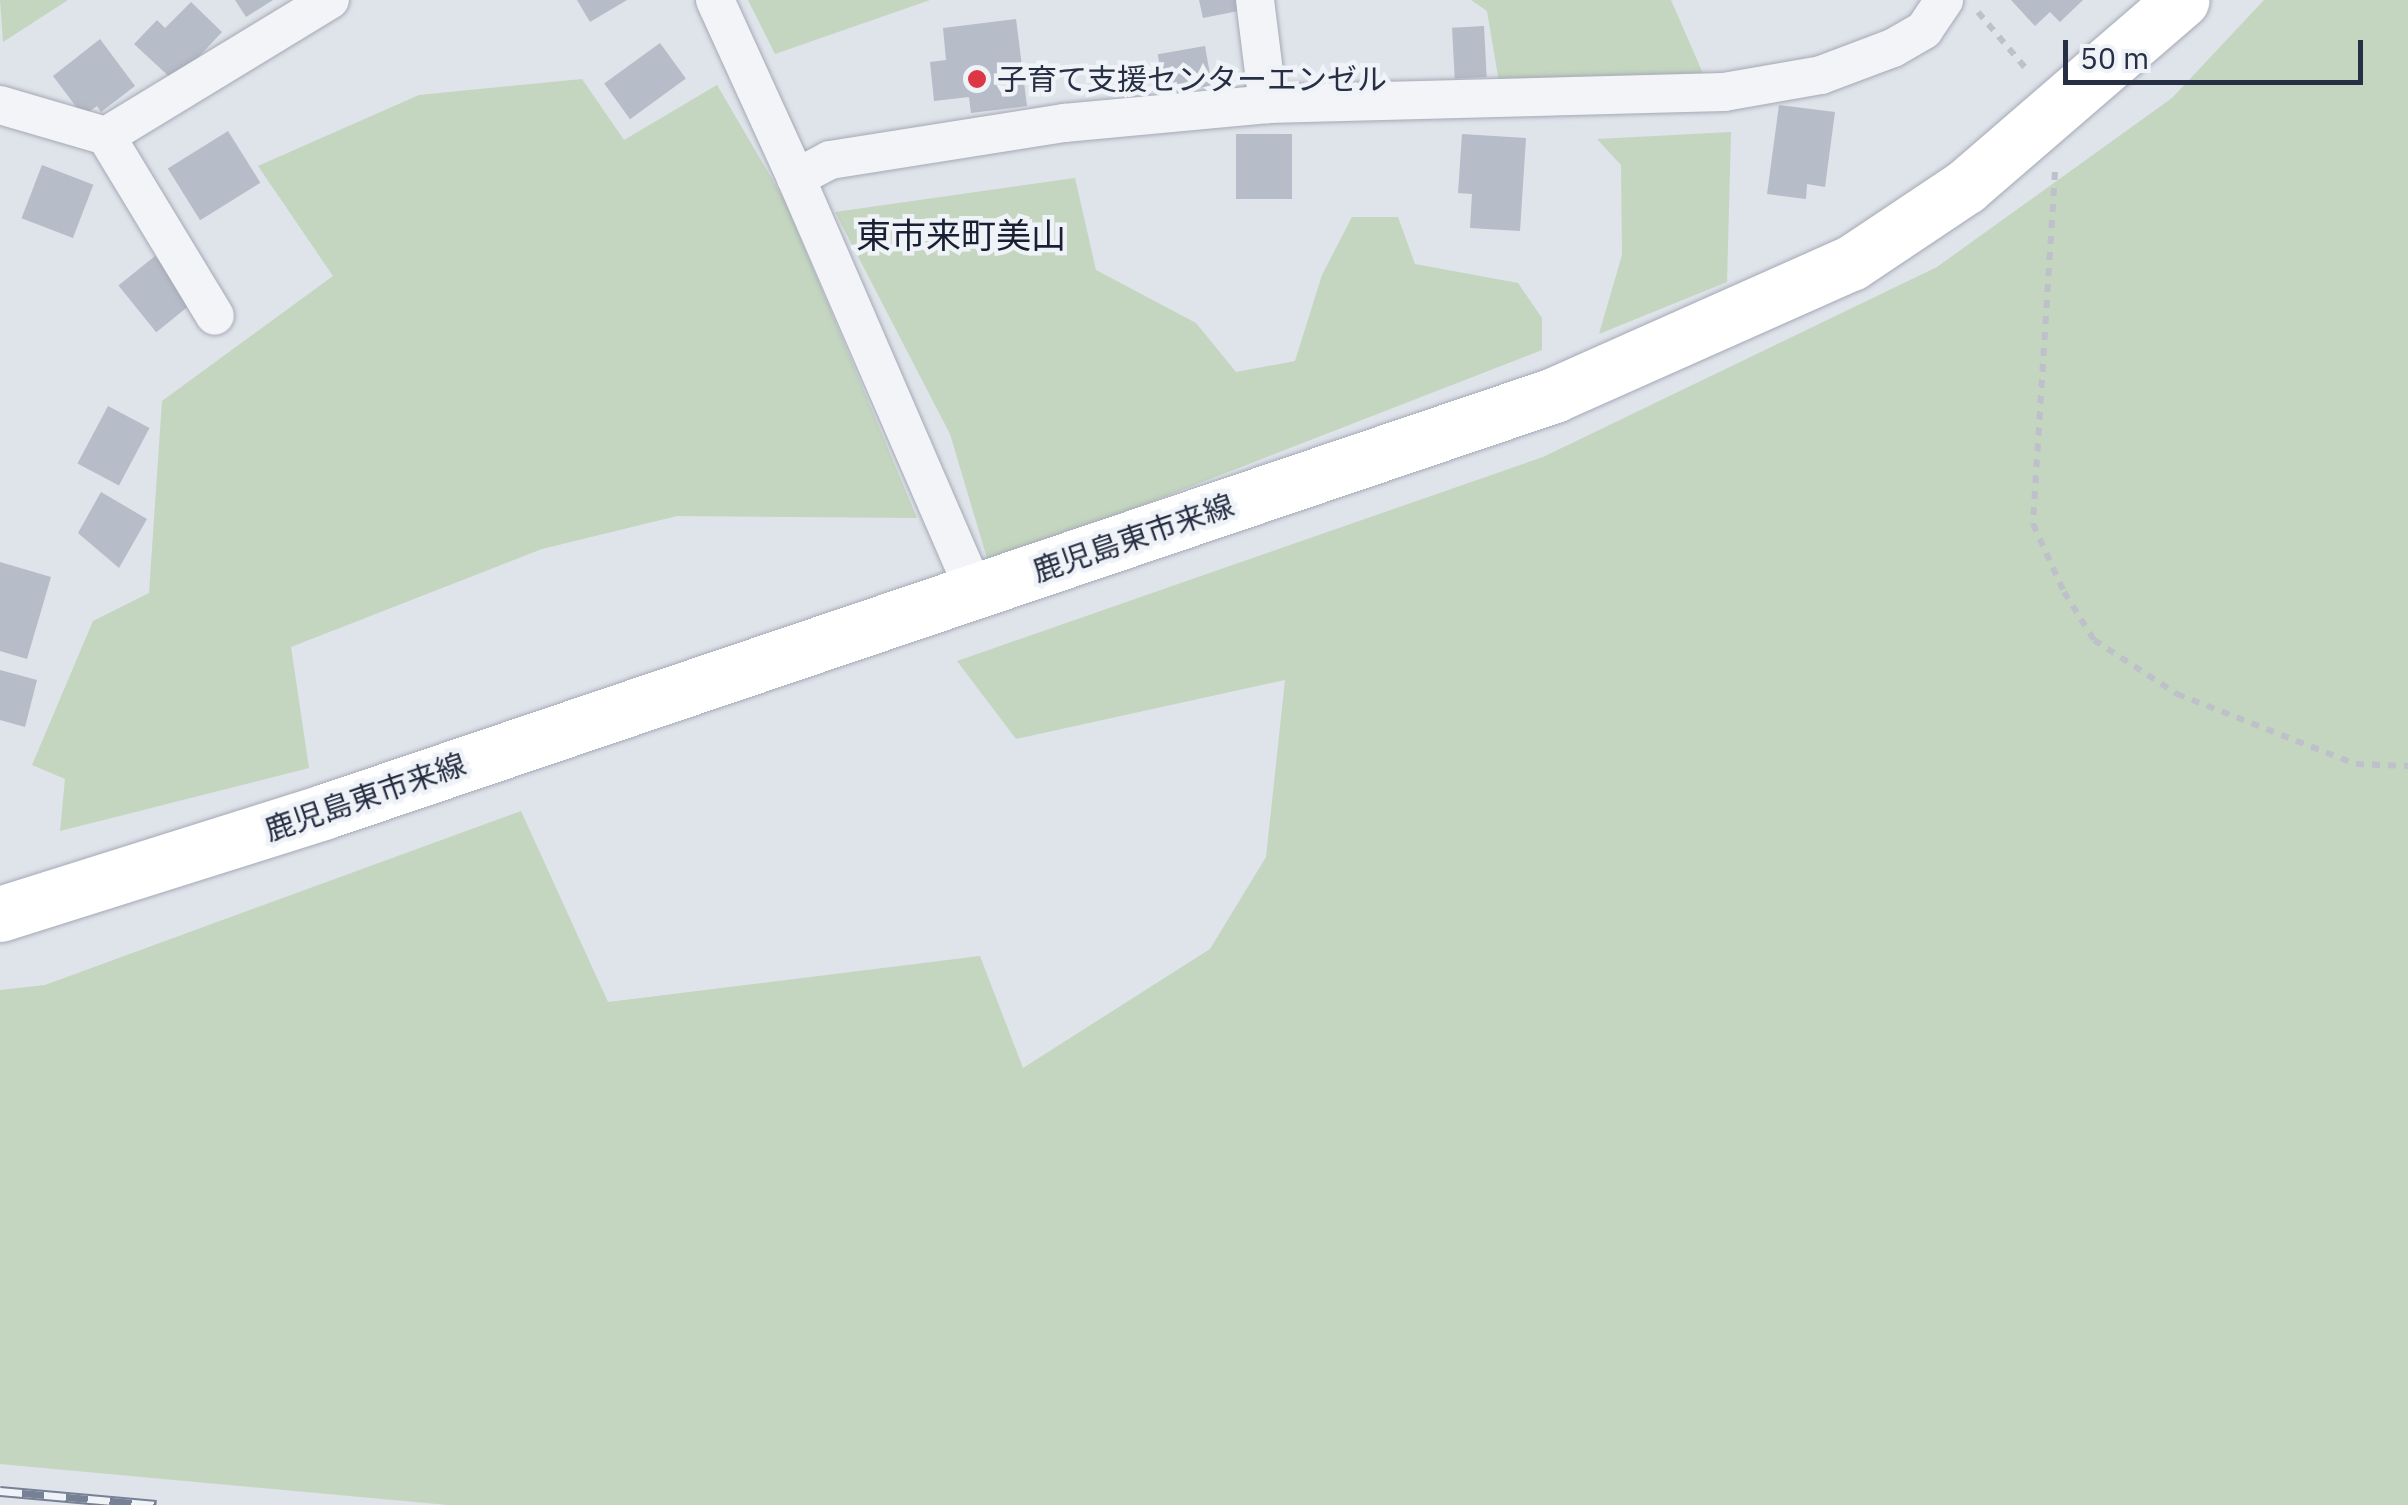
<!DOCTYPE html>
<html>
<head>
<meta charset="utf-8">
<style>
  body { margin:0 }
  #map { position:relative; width:2408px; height:1505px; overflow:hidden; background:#dfe3ea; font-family:"IBM Plex Sans","Noto Sans JP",sans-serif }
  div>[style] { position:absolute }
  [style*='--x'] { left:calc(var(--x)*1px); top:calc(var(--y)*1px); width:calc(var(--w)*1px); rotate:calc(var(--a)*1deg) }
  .green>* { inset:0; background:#c4d5c0 }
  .building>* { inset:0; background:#b6bcc8; transform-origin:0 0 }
  .path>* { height:6px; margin-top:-3px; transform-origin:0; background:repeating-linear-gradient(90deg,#bec1c9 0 8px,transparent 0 16px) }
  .roads { filter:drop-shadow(0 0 2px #a4a9b5) drop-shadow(0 0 2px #a4a9b5) }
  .minor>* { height:38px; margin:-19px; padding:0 19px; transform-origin:19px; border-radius:19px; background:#f3f4f8 }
  .primary>* { height:55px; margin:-27.5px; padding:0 27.5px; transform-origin:27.5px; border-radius:27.5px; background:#fff }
  .rail>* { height:11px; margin-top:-5.5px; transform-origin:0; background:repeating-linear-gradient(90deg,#eff2f7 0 22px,#778196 0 44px); box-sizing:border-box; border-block:2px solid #778196 }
  .dots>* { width:28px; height:28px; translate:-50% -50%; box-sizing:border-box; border:5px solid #eff2f7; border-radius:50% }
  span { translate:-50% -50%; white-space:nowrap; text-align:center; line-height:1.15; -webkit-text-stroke:9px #eff2f7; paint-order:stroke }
  .poi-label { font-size:30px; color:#262f43 }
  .left { translate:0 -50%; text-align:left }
  .street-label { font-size:30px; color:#262f43 }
  .quarter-label { font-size:35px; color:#192034 }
  .scale { position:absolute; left:2063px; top:40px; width:300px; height:45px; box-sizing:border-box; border:5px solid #262f43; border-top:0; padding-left:12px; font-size:30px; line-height:35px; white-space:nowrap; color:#262f43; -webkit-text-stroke:8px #eff2f7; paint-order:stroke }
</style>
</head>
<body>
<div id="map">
  <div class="green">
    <i style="clip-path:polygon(0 0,68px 0,3px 42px)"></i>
    <i style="clip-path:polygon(748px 0,930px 0,775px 54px)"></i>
    <i style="clip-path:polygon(1471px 0,1671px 0,1705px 78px,1499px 82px,1487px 11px)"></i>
    <i style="clip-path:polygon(2264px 0,2408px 0,2408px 1505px,448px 1505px,0 1464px,0 990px,45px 985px,521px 811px,608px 1002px,980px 956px,1023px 1068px,1210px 949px,1266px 857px,1285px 680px,1016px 739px,957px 661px,1543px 457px,1937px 267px,2172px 98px)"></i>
    <i style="clip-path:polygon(582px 79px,624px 140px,717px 85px,785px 201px,917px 518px,677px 516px,542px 549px,291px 647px,309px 768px,60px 831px,65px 779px,32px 765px,93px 621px,149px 593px,162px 401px,333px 276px,258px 166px,419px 95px)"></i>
    <i style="clip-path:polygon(1731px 132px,1727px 282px,1599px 334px,1622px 255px,1621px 165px,1597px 139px)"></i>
    <i style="clip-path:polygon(1075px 178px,1096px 270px,1196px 323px,1236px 372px,1295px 361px,1322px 275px,1352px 217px,1398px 217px,1415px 264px,1518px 283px,1542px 318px,1542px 350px,989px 565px,950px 434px,835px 212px)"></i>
  </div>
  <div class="building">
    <i style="clip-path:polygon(235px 0,273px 0,246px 17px)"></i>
    <i style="clip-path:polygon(577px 0,627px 0,590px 22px)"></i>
    <i style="clip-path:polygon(1199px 0,1236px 0,1238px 11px,1203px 18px)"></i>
    <i style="clip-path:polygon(2011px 0,2083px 0,2060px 22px,2050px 12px,2035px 26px)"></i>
    <i style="clip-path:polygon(191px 2px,222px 32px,175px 82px,134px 44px,157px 20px,165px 28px)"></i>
    <i style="clip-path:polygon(1016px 19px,1027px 106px,971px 113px,969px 97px,934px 101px,930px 62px,946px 60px,943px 28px)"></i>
    <i style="left:1484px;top:26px;width:51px;height:32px;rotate:87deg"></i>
    <i style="clip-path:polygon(100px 39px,135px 86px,101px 112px,97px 106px,83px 116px,53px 76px)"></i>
    <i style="left:660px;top:43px;width:44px;height:69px;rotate:54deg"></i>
    <i style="left:1205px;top:46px;width:40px;height:48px;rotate:80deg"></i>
    <i style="clip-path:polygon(1779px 105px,1835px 112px,1825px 187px,1807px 184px,1806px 199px,1767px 194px)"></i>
    <i style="left:228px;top:131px;width:61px;height:71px;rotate:58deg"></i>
    <i style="left:1236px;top:134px;width:56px;height:65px"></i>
    <i style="clip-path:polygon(1462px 134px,1526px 138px,1520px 231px,1470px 228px,1472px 194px,1458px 193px)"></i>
    <i style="left:42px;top:165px;width:55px;height:57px;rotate:21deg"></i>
    <i style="left:155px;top:256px;width:60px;height:47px;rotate:51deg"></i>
    <i style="left:108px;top:406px;width:47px;height:65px;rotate:28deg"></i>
    <i style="clip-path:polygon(101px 492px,147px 519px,119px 568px,78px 533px)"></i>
    <i style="clip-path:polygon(0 562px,51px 577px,27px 659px,0 651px)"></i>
    <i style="clip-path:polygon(0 670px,37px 680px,25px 727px,0 720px)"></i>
  </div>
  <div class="path">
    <i style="--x:1978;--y:12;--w:77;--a:49.7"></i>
    <i style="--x:2055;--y:172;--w:353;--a:93.6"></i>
    <i style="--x:2033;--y:524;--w:75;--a:65.5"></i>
    <i style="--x:2064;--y:592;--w:57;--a:58"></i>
    <i style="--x:2094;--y:640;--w:99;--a:33"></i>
    <i style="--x:2177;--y:694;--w:192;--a:21.4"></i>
    <i style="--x:2356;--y:764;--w:52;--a:2.2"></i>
  </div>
  <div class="roads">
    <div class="minor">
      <i style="--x:715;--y:0;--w:196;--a:65.5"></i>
      <i style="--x:796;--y:178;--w:38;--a:-28"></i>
      <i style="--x:830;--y:160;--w:237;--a:-9"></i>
      <i style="--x:1064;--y:123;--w:205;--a:-5.3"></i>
      <i style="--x:1268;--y:104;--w:456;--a:-1.5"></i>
      <i style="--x:1724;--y:92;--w:98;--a:-9.9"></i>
      <i style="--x:1821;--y:75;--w:77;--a:-20.6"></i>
      <i style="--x:1893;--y:48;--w:36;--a:-30"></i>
      <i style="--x:1924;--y:30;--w:36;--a:-56"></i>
      <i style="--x:1255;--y:0;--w:105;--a:82.9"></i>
      <i style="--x:0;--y:105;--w:110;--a:16.3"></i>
      <i style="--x:106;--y:136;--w:262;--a:-31.3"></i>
      <i style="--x:106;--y:136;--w:210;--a:58.8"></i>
      <i style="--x:796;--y:178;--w:450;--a:66.6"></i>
    </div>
    <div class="primary">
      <i style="--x:0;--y:914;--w:339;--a:-17.5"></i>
      <i style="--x:323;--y:812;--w:1300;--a:-18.71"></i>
      <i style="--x:1554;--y:395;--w:325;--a:-24"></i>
      <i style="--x:1851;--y:263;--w:137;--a:-33.7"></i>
      <i style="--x:1965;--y:187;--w:286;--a:-40.8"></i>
    </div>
  </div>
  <div class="rail">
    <i style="--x:0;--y:1491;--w:157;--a:5.1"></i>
  </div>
  <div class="dots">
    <i style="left:977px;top:79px;background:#dd3745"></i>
  </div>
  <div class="poi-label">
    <span class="left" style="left:997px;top:79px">子育て支援センターエンゼル</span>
  </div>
  <div class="street-label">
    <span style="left:1133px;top:538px;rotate:-19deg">鹿児島東市来線</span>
    <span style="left:365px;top:797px;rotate:-19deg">鹿児島東市来線</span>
  </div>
  <div class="quarter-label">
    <span style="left:961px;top:235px">東市来町美山</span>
  </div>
  <div class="scale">50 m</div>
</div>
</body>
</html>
